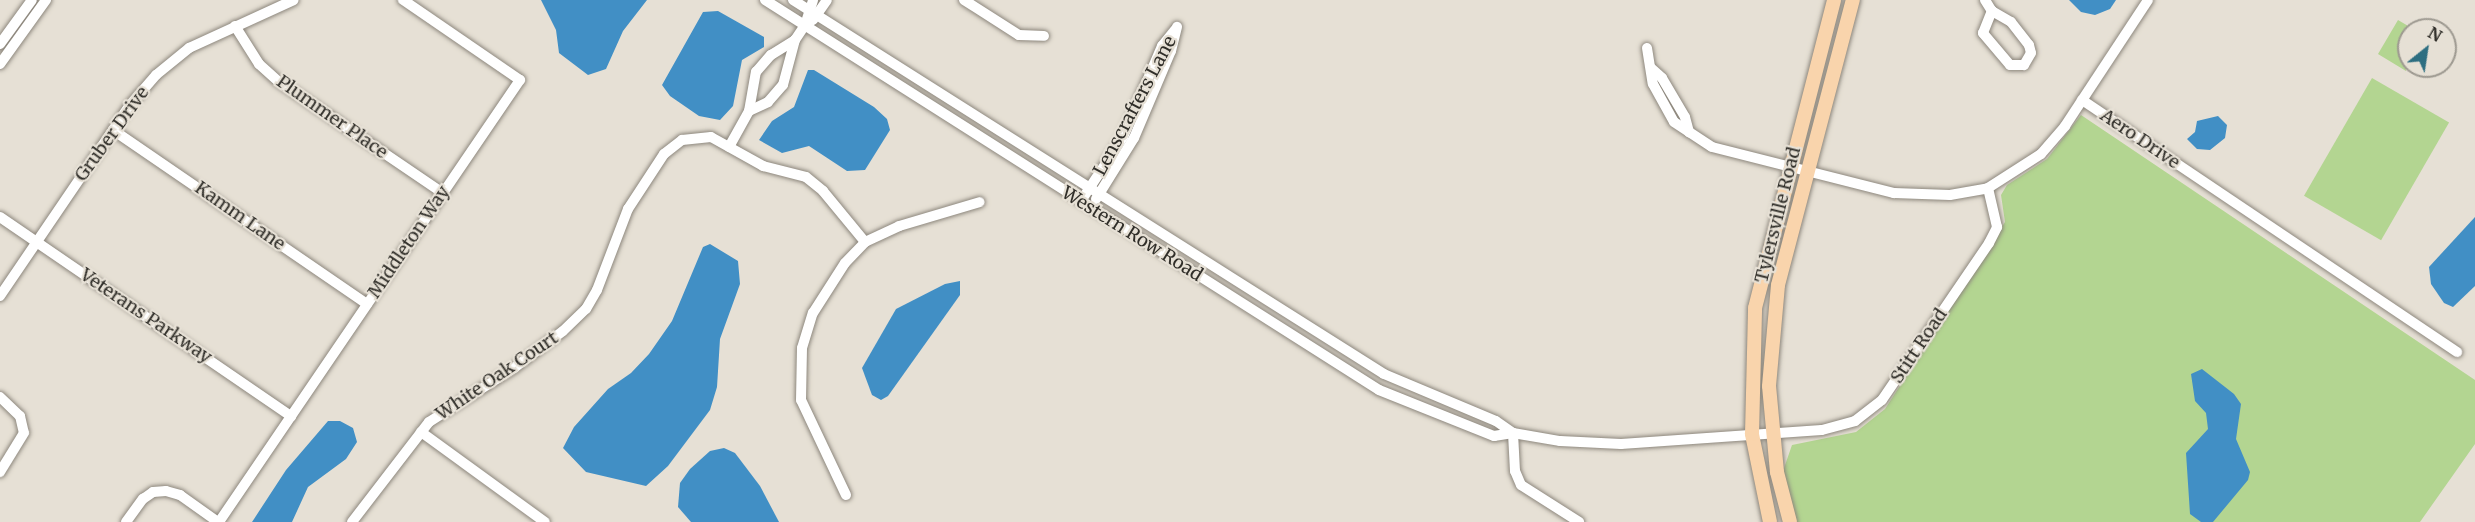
<!DOCTYPE html>
<html>
<head>
<meta charset="utf-8">
<style>
  body { margin:0 }
  #map { position:relative; width:2475px; height:522px; overflow:hidden; background:#e6e0d5; font-family:Merriweather,serif }
  div>[style] { position:absolute }
  [style*='--x'] { left:calc(var(--x)*1px); top:calc(var(--y)*1px); width:calc(var(--w)*1px); rotate:calc(var(--a)*1deg) }
  .green>* { inset:0; background:#b3d591; transform-origin:0 0 }
  .water>* { inset:0; background:#418fc5 }
  .roads { filter:drop-shadow(0 0 2px #8d877d) drop-shadow(0 0 2px #8d877d) }
  .minor>* { height:10px; margin:-5px; padding:0 5px; transform-origin:5px; border-radius:5px; background:#fff }
  .major>* { height:14px; margin:-7px; padding:0 7px; transform-origin:7px; border-radius:7px; background:#f9d4ac }
  span { translate:-50% -50%; white-space:nowrap; text-align:center; line-height:1.15; -webkit-text-stroke:4.5px #e6e0d5; paint-order:stroke }
  .street-label { font-size:18px; color:#302e29 }
  .north { position:absolute; left:2397px; top:18px; width:60px; height:60px; box-sizing:border-box; background:#e6e0d5; border:2px solid #9d9990; border-radius:50%; rotate:30deg; font-size:16px; font-weight:700; line-height:24px; text-align:center; color:#302e29 }
  .north::after { content:''; display:block; margin:auto; width:21px; height:27px; background:#2d6e81; clip-path:polygon(50% 0,100% 100%,50% 72%,0 100%) }
</style>
</head>
<body>
<div id="map">
  <div class="green">
    <i style="clip-path:polygon(2398px 20px,2415px 30px,2409px 30px,2406px 71px,2378px 54px)"></i>
    <i style="left:2372px;top:78px;width:89px;height:136px;rotate:30deg"></i>
    <i style="clip-path:polygon(2081px 115px,2475px 380px,2475px 444px,2420px 522px,1797px 522px,1783px 471px,1792px 445px,1856px 432px,1885px 409px,2005px 222px,2001px 195px,2007px 185px,2047px 159px)"></i>
  </div>
  <div class="water">
    <i style="clip-path:polygon(541px 0,647px 0,623px 31px,606px 69px,588px 75px,559px 53px,556px 30px)"></i>
    <i style="clip-path:polygon(2069px 0,2116px 0,2110px 9px,2095px 15px,2081px 12px)"></i>
    <i style="clip-path:polygon(718px 11px,764px 37px,764px 47px,742px 60px,733px 106px,720px 120px,699px 116px,670px 96px,662px 85px,703px 12px)"></i>
    <i style="clip-path:polygon(808px 70px,814px 70px,874px 107px,887px 119px,890px 130px,865px 170px,847px 171px,809px 146px,782px 153px,759px 140px,772px 121px,794px 107px)"></i>
    <i style="clip-path:polygon(2218px 116px,2227px 125px,2225px 138px,2210px 150px,2197px 149px,2187px 139px,2195px 132px,2197px 121px)"></i>
    <i style="clip-path:polygon(2475px 217px,2475px 286px,2453px 307px,2444px 303px,2431px 284px,2429px 267px)"></i>
    <i style="clip-path:polygon(710px 244px,738px 261px,740px 284px,720px 339px,717px 387px,710px 410px,668px 466px,646px 486px,586px 472px,563px 448px,574px 427px,608px 389px,631px 373px,649px 354px,672px 321px,703px 247px)"></i>
    <i style="clip-path:polygon(960px 281px,960px 295px,888px 396px,881px 400px,872px 395px,862px 368px,896px 309px,945px 284px)"></i>
    <i style="clip-path:polygon(2202px 369px,2234px 394px,2241px 404px,2236px 439px,2250px 472px,2248px 480px,2213px 522px,2201px 522px,2190px 514px,2186px 453px,2208px 429px,2206px 413px,2195px 401px,2191px 374px)"></i>
    <i style="clip-path:polygon(328px 421px,340px 421px,353px 428px,357px 442px,346px 459px,308px 487px,292px 522px,252px 522px,286px 470px)"></i>
    <i style="clip-path:polygon(724px 448px,735px 453px,760px 486px,779px 522px,691px 522px,678px 507px,680px 483px,690px 469px,710px 451px)"></i>
  </div>
  <div class="roads">
    <div class="minor">
      <i style="--x:765;--y:0;--w:727;--a:32.42"></i>
      <i style="--x:1379;--y:390;--w:124;--a:21.8"></i>
      <i style="--x:1494;--y:436;--w:19;--a:-9"></i>
      <i style="--x:1513;--y:433;--w:48;--a:9.7"></i>
      <i style="--x:1560;--y:441;--w:61;--a:2.8"></i>
      <i style="--x:1621;--y:444;--w:201;--a:-4"></i>
      <i style="--x:1822;--y:430;--w:34;--a:-15"></i>
      <i style="--x:1855;--y:421;--w:34;--a:-38"></i>
      <i style="--x:1882;--y:400;--w:190;--a:-55.7"></i>
      <i style="--x:1989;--y:243;--w:18;--a:-63"></i>
      <i style="--x:1997;--y:227;--w:40;--a:-103"></i>
      <i style="--x:793;--y:0;--w:699;--a:32.33"></i>
      <i style="--x:1384;--y:374;--w:121;--a:22.8"></i>
      <i style="--x:1496;--y:421;--w:21;--a:35"></i>
      <i style="--x:964;--y:0;--w:65;--a:32.5"></i>
      <i style="--x:1019;--y:35;--w:25;--a:2"></i>
      <i style="--x:1985;--y:0;--w:13;--a:58"></i>
      <i style="--x:1992;--y:11;--w:22;--a:30"></i>
      <i style="--x:2011;--y:22;--w:29;--a:52"></i>
      <i style="--x:2029;--y:45;--w:8;--a:76"></i>
      <i style="--x:2031;--y:53;--w:14;--a:120"></i>
      <i style="--x:2024;--y:65;--w:14;--a:180"></i>
      <i style="--x:2010;--y:65;--w:42;--a:-130.2"></i>
      <i style="--x:1983;--y:33;--w:24;--a:-68"></i>
      <i style="--x:813;--y:20;--w:24;--a:-55"></i>
      <i style="--x:235;--y:26;--w:45;--a:57.7"></i>
      <i style="--x:259;--y:64;--w:25;--a:42"></i>
      <i style="--x:278;--y:81;--w:199;--a:34.2"></i>
      <i style="--x:0;--y:44;--w:54;--a:-54"></i>
      <i style="--x:1647;--y:48;--w:36;--a:81"></i>
      <i style="--x:1653;--y:84;--w:43;--a:61.1"></i>
      <i style="--x:1674;--y:122;--w:45;--a:33.3"></i>
      <i style="--x:1712;--y:147;--w:188;--a:14.2"></i>
      <i style="--x:1894;--y:193;--w:56;--a:2"></i>
      <i style="--x:1950;--y:195;--w:39;--a:-10"></i>
      <i style="--x:1988;--y:188;--w:63;--a:-32.7"></i>
      <i style="--x:2041;--y:154;--w:37;--a:-49"></i>
      <i style="--x:2065;--y:126;--w:151;--a:-56.6"></i>
      <i style="--x:0;--y:64;--w:79;--a:-54.3"></i>
      <i style="--x:1651;--y:68;--w:15;--a:42"></i>
      <i style="--x:1662;--y:78;--w:45;--a:59.5"></i>
      <i style="--x:1685;--y:117;--w:16;--a:75"></i>
      <i style="--x:2082;--y:100;--w:452;--a:33.9"></i>
      <i style="--x:749;--y:111;--w:21;--a:-25"></i>
      <i style="--x:768;--y:102;--w:23;--a:-49"></i>
      <i style="--x:783;--y:85;--w:47;--a:-75.1"></i>
      <i style="--x:113;--y:130;--w:308;--a:34.4"></i>
      <i style="--x:729;--y:147;--w:41;--a:-60.9"></i>
      <i style="--x:749;--y:111;--w:40;--a:-80"></i>
      <i style="--x:756;--y:72;--w:23;--a:-49"></i>
      <i style="--x:771;--y:55;--w:28;--a:-32"></i>
      <i style="--x:795;--y:40;--w:18;--a:-56"></i>
      <i style="--x:805;--y:25;--w:26;--a:-72"></i>
      <i style="--x:1096;--y:199;--w:72;--a:-58.1"></i>
      <i style="--x:1134;--y:138;--w:95;--a:-67"></i>
      <i style="--x:1171;--y:51;--w:25;--a:-76"></i>
      <i style="--x:1081;--y:201;--w:77;--a:-56.7"></i>
      <i style="--x:1123;--y:137;--w:99;--a:-66.8"></i>
      <i style="--x:1162;--y:46;--w:21;--a:-51"></i>
      <i style="--x:0;--y:217;--w:353;--a:34.4"></i>
      <i style="--x:0;--y:296;--w:231;--a:-55.8"></i>
      <i style="--x:130;--y:105;--w:40;--a:-49"></i>
      <i style="--x:156;--y:75;--w:43;--a:-39.3"></i>
      <i style="--x:189;--y:48;--w:115;--a:-24.6"></i>
      <i style="--x:0;--y:397;--w:28;--a:44"></i>
      <i style="--x:20;--y:416;--w:17;--a:77"></i>
      <i style="--x:24;--y:433;--w:46;--a:121.6"></i>
      <i style="--x:421;--y:432;--w:153;--a:36"></i>
      <i style="--x:1513;--y:433;--w:38;--a:87"></i>
      <i style="--x:1515;--y:471;--w:15;--a:67"></i>
      <i style="--x:1521;--y:485;--w:69;--a:32.5"></i>
      <i style="--x:846;--y:495;--w:105;--a:-115.3"></i>
      <i style="--x:801;--y:400;--w:52;--a:-88.9"></i>
      <i style="--x:802;--y:348;--w:37;--a:-73"></i>
      <i style="--x:813;--y:313;--w:59;--a:-57.4"></i>
      <i style="--x:845;--y:263;--w:29;--a:-46"></i>
      <i style="--x:865;--y:242;--w:38;--a:-25"></i>
      <i style="--x:899;--y:226;--w:84;--a:-16.5"></i>
      <i style="--x:126;--y:522;--w:29;--a:-54"></i>
      <i style="--x:143;--y:499;--w:12;--a:-35"></i>
      <i style="--x:153;--y:492;--w:13;--a:-4"></i>
      <i style="--x:166;--y:491;--w:15;--a:16"></i>
      <i style="--x:180;--y:495;--w:47;--a:35.4"></i>
      <i style="--x:219;--y:522;--w:535;--a:-55.75"></i>
      <i style="--x:520;--y:80;--w:142;--a:-145.6"></i>
      <i style="--x:352;--y:522;--w:126;--a:-52.4"></i>
      <i style="--x:429;--y:422;--w:101;--a:-32.4"></i>
      <i style="--x:514;--y:368;--w:61;--a:-37.1"></i>
      <i style="--x:563;--y:331;--w:32;--a:-44"></i>
      <i style="--x:586;--y:309;--w:22;--a:-60"></i>
      <i style="--x:597;--y:290;--w:87;--a:-69.1"></i>
      <i style="--x:628;--y:209;--w:66;--a:-56.8"></i>
      <i style="--x:664;--y:154;--w:23;--a:-38"></i>
      <i style="--x:682;--y:140;--w:29;--a:-6"></i>
      <i style="--x:711;--y:137;--w:60;--a:29.1"></i>
      <i style="--x:763;--y:166;--w:44;--a:14.3"></i>
      <i style="--x:806;--y:177;--w:22;--a:39"></i>
      <i style="--x:823;--y:191;--w:66;--a:50.5"></i>
    </div>
    <div class="major">
      <i style="--x:1770;--y:522;--w:90;--a:-101.6"></i>
      <i style="--x:1752;--y:434;--w:126;--a:-88.6"></i>
      <i style="--x:1755;--y:308;--w:318;--a:-75.6"></i>
      <i style="--x:1790;--y:522;--w:52;--a:-104.6"></i>
      <i style="--x:1777;--y:472;--w:86;--a:-95.3"></i>
      <i style="--x:1769;--y:386;--w:101;--a:-84.9"></i>
      <i style="--x:1778;--y:285;--w:295;--a:-75.3"></i>
    </div>
  </div>
  <div class="street-label">
    <span style="left:1135px;top:106px;rotate:-62deg">Lenscrafters Lane</span>
    <span style="left:332px;top:117px;rotate:35deg">Plummer Place</span>
    <span style="left:112px;top:134px;rotate:-54deg">Gruber Drive</span>
    <span style="left:2140px;top:139px;rotate:34deg">Aero Drive</span>
    <span style="left:1778px;top:215px;rotate:-76deg">Tylersville Road</span>
    <span style="left:240px;top:216px;rotate:35deg">Kamm Lane</span>
    <span style="left:1132px;top:234px;rotate:32deg">Western Row Road</span>
    <span style="left:409px;top:242px;rotate:-56deg">Middleton Way</span>
    <span style="left:146px;top:316px;rotate:34deg">Veterans Parkway</span>
    <span style="left:1919px;top:346px;rotate:-56deg">Stitt Road</span>
    <span style="left:497px;top:376px;rotate:-34deg">White Oak Court</span>
  </div>
  <div class="north">N</div>
</div>
</body>
</html>
